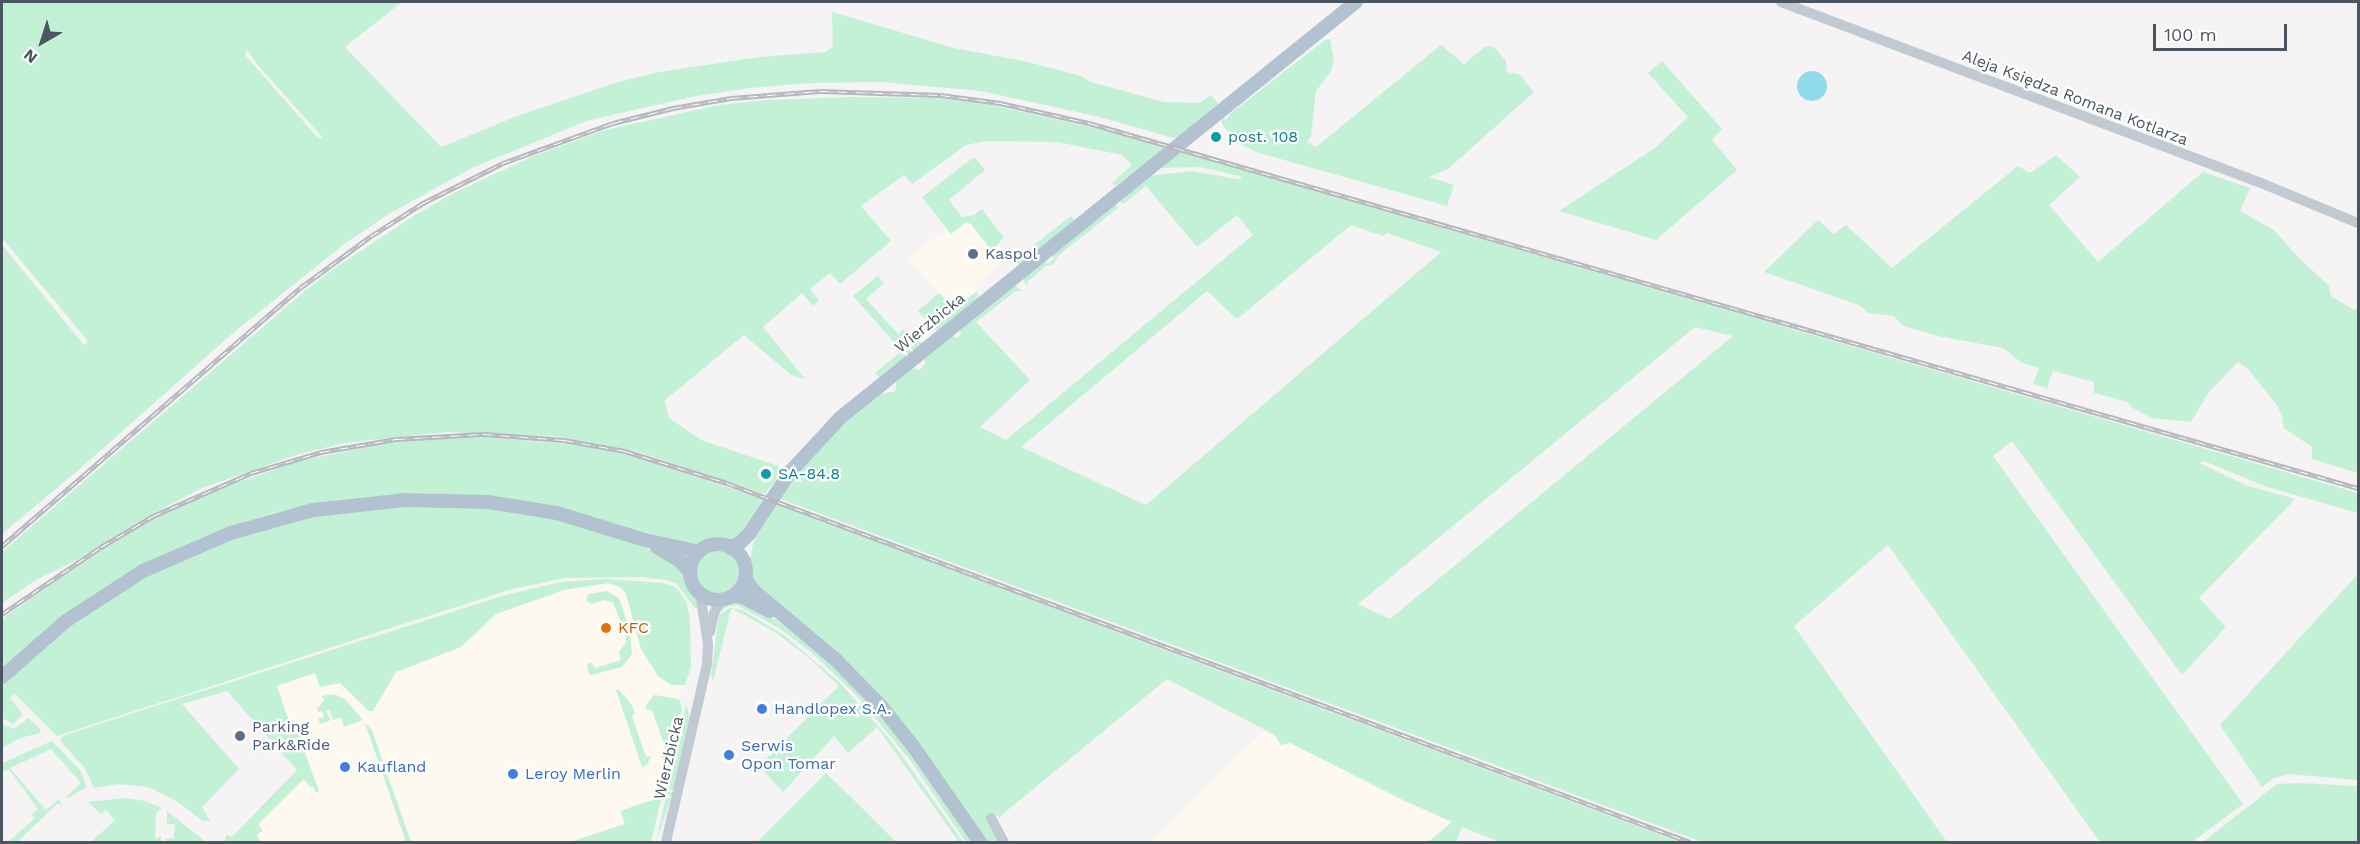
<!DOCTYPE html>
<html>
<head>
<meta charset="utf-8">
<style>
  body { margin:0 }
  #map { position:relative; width:2360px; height:844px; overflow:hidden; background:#f5f3f3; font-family:"Work Sans",sans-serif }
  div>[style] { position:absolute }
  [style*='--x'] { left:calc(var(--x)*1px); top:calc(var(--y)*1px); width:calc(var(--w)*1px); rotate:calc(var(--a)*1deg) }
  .commercial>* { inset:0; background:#fdf9ef }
  .green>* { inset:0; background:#c3f1d5 }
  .round { border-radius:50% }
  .water>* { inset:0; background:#90daee }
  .minor>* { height:10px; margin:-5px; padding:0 5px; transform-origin:5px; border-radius:5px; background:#c1cad2 }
  .major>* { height:14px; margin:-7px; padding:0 7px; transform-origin:7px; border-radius:7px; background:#b3c2d1 }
  .major>.ring { margin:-7px; padding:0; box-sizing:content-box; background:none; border:14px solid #b3c2d1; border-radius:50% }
  .rail>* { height:5px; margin-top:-2.5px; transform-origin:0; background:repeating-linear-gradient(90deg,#fff 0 9px,#b5b8bd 0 18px); box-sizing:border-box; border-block:2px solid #b5b8bd }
  .dots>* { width:16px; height:16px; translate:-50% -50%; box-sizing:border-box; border:3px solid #fff; border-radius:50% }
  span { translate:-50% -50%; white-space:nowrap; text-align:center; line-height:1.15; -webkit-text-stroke:4.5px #fff; paint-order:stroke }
  .street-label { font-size:16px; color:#4a5661 }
  .culture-label { font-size:16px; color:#0d838f }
  .left { translate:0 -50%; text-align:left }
  .service-label { font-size:16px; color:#4e5e75 }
  .food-label { font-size:16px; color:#c56008 }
  .shop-label { font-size:16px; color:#366cbe }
  .frame { position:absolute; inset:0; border:3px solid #4a5661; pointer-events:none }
  .north { position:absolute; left:12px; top:12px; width:60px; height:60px; -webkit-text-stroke:4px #fff; paint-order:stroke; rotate:219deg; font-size:16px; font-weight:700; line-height:24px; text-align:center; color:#4a5661 }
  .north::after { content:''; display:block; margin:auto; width:21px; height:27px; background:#4a5661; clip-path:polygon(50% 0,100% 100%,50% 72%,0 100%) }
  .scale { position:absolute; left:2153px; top:24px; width:134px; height:27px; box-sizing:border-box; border:3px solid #4a5661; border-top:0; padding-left:8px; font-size:18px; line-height:21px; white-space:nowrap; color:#4a5661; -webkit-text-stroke:4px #fff; paint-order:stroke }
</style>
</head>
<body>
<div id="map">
  <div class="commercial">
    <i style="clip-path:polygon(966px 222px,971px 224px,1002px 263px,976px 283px,977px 291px,954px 309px,908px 259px,946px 228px,951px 234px)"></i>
    <i style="clip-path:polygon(608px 583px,620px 587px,626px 594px,641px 649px,658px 676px,663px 681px,683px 686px,679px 699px,657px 695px,646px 702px,645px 707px,652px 709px,667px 753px,662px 757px,665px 771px,643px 842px,245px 842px,243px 835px,306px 770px,231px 685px,321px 657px,369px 711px,390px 670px,503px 611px,564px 590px)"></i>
    <i style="clip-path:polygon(1265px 730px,1283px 743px,1290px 743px,1405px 801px,1453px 822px,1428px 842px,1150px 842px)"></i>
  </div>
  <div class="green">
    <i style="clip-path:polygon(evenodd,2px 2px,402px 2px,345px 47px,441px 147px,520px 115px,615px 83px,659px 72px,759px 57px,826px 52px,833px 46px,832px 12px,954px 48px,1028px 62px,1081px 76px,1091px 82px,1164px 102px,1199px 103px,1211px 95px,1219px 105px,1177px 139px,1096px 116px,980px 91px,882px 82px,810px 83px,749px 88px,691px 97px,586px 121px,472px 168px,387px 215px,343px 245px,233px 333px,82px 467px,2px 534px,2px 245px,84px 345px,88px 341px,2px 238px,2px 2px,247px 50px,256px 63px,324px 139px,318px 138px,245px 55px,247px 50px)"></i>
    <i style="clip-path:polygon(1330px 39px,1334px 59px,1331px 71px,1316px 91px,1311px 136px,1307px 142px,1316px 147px,1441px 45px,1464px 64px,1486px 46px,1494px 47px,1506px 61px,1507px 72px,1520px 75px,1534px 92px,1448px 169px,1429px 177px,1454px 185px,1447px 206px,1256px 152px,1235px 141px,1222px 124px,1222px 117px,1226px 120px,1230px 114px,1325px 40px)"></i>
    <i style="clip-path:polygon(1662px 61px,1722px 129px,1712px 140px,1737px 170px,1656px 240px,1559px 211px,1655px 148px,1688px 117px,1648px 73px)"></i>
    <i style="clip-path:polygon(850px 97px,940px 98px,987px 104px,1113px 132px,1166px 148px,1115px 186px,1112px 183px,1132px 165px,1122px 155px,1057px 142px,986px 141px,966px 145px,912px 184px,904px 175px,861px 206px,891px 241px,840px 284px,830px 273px,810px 289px,819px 301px,813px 306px,802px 293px,763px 327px,805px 379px,791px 375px,744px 335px,665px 400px,669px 418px,701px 440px,778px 466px,782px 471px,765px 494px,636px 451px,553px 436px,447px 432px,344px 443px,296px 455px,202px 488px,139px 521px,77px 560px,36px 580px,2px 603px,2px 552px,306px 290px,335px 268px,415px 215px,456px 192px,531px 157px,605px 130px,719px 105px,767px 100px)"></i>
    <i style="clip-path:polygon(evenodd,1177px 151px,2358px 493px,2358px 513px,2264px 486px,2204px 461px,2199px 463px,2248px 486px,2295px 499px,2199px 598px,2226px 627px,2182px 675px,2012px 441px,1993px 456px,2243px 804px,2192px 842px,2100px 842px,1888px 545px,1794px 626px,1947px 842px,1702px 842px,778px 498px,796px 473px,836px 431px,880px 394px,895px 391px,897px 379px,911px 368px,919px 370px,925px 365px,925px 356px,952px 335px,957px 338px,961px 334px,959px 329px,1014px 284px,1021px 291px,1016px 291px,976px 322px,1030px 380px,980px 427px,1006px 440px,1253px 235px,1237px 215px,1197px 247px,1146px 186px,1123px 204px,1119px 200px,1149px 176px,1192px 171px,1242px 180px,1240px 176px,1200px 167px,1158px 168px,1177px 151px,1351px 225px,1383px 236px,1387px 233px,1441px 252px,1146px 505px,1021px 447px,1207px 291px,1237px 319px,1351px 225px,1177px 151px,1695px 327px,1733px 336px,1390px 619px,1358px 604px,1695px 327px)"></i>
    <i style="clip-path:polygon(2056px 155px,2080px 177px,2049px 205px,2098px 262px,2203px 172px,2250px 188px,2240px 211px,2274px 230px,2298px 257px,2329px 286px,2331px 296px,2354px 310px,2358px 307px,2358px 473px,2312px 459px,2312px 447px,2284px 428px,2282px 415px,2276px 404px,2249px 370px,2238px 362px,2208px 393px,2191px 422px,2152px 418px,2131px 407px,2128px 402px,2094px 393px,2094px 382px,2053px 371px,2047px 388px,2033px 384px,2039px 368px,2022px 363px,2003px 348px,1938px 336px,1904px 326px,1893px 316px,1868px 313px,1859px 305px,1764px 272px,1818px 220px,1834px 234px,1846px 225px,1892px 268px,2018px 166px,2030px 173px)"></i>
    <i style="clip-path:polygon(974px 157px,985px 170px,949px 200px,962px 217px,974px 215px,982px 209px,1004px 238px,991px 250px,971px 224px,966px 222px,951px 234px,922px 197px)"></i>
    <i style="clip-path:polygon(1114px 204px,1118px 208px,1058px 256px,1054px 264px,1046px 266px,1028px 281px,1027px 286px,1022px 278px,1045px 260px,1048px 264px,1054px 259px,1052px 254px)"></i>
    <i style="clip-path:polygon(1071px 216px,1075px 221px,1019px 265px,1011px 255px,1020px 256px)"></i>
    <i style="clip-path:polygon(878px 276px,884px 283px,866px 299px,898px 334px,903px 329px,914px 341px,918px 338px,922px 343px,879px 377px,875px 373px,902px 351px,853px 296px)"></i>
    <i style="clip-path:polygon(977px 291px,978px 298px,937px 331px,918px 311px,939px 293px,954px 309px)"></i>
    <i style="clip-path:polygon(485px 437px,578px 445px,637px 457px,763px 499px,742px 535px,733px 542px,710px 541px,696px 547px,561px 508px,485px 496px,414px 493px,376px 496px,336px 500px,273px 513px,203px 537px,123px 576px,69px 612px,2px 669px,2px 619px,82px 562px,162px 514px,206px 493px,300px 461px,397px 441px)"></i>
    <i style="clip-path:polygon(775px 503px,1191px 660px,1680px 842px,1500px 842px,1462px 827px,1456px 842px,1428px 842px,1452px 822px,1405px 801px,1290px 743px,1281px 745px,1275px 735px,1167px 679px,1004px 813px,999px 818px,997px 815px,987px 820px,999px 842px,987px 842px,890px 707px,867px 682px,846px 661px,758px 590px,753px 580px,750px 560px,754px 539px)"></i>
    <i style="clip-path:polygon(414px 505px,488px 508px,557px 519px,629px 540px,668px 557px,685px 574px,700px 609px,695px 608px,676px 583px,666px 580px,642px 577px,565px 578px,512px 589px,57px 736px,15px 694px,10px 698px,23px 714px,13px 724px,2px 718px,2px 684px,24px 662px,89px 611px,147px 575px,235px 538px,310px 517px)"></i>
    <i class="round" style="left:695px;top:550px;width:44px;height:44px"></i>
    <i style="clip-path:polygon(2358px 574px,2358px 780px,2289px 774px,2274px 778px,2262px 787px,2220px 725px)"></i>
    <i style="clip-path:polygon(605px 579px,663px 583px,675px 587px,680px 592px,687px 604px,690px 620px,691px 667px,685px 685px,671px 685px,658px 676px,641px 649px,626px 594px,620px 587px,608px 583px,564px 590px,496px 614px,461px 647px,396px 672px,373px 711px,369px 711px,340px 683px,320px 687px,315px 673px,277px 686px,289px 721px,293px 720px,319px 791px,316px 793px,313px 786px,310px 787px,304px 779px,258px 824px,263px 831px,257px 834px,260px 842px,226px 842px,225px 838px,227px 834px,232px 837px,297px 770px,227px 691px,182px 704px,239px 769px,202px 807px,211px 823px,206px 820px,204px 822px,178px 802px,149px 787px,118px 784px,94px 788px,84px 767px,60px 741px,63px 736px,99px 724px,505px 595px,562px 582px)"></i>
    <i style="clip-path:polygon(607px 591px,619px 598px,630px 631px,632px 654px,622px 667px,591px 675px,588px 672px,587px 664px,591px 662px,595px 668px,621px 660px,619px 652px,626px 642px,626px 635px,613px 603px,605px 600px,592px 604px,586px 601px,588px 594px)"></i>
    <i style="clip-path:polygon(734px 602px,763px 611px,782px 624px,831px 664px,864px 696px,899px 737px,973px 842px,966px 842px,910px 760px,856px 695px,812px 653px,779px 628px,737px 605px,728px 606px,721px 611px,724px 606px)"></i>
    <i style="clip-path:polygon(730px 608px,742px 610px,784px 635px,841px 684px,892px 742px,963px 842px,959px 842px,877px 727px,848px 753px,834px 736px,783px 792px,759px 766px,839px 686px,810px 659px,775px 632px,731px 608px,713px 682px,711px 676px,719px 615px)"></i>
    <i style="clip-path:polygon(618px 689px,632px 705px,635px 714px,632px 716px,646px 757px,651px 756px,647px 765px,642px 767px,616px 690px)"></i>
    <i style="clip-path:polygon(334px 694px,345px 699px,363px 720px,344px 727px,341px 717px,333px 720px,329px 709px,326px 711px,331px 720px,320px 724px,318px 719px,324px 717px,322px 711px,318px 712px,317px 709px,324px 700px,322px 696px)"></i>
    <i style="clip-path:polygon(654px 695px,679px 699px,682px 709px,651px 842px,570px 842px,625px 824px,620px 811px,658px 798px,665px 771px,662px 756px,667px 753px,652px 710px,647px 710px,645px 707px)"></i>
    <i style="clip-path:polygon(686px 705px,690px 718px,678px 777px,656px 842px)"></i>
    <i style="clip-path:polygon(29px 718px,40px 729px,40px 733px,20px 738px,2px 748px,2px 724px,14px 729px)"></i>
    <i style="clip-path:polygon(365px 723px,372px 730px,411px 842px,406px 842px)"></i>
    <i style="clip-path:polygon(52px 741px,80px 770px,87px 787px,68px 798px,66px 797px,81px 783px,51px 749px,10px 768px,46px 810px,59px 799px,62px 805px,57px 804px,17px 842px,8px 842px,35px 818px,32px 814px,38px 809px,9px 769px,2px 773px,2px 763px)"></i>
    <i style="clip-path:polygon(826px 773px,858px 804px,896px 842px,757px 842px)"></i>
    <i style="clip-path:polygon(2297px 783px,2358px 786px,2358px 842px,2203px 842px,2277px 784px)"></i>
    <i style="clip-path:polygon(124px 798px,145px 801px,162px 808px,156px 813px,155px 839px,161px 836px,161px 842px,91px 842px,115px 820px,106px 810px,101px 814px,88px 802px)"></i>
    <i style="clip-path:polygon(167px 811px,187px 827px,206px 842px,165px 842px,165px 839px,174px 838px,175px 824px,167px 824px)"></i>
  </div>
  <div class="water">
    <i class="round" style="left:1797px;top:71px;width:30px;height:30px"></i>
  </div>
  <div class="minor">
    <i style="--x:1781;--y:2;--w:513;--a:20.66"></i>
    <i style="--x:2261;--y:183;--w:105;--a:22.4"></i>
    <i style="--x:710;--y:632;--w:19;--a:-78"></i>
    <i style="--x:714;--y:613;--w:16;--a:-60"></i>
    <i style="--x:991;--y:818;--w:27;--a:62"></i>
    <i style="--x:666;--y:842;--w:183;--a:-77"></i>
    <i style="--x:707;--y:664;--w:20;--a:-87"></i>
    <i style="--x:708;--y:644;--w:52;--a:-98.9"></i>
  </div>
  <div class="major">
    <i class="ring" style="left:690px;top:544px;width:42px;height:42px"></i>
    <i style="--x:657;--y:547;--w:26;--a:31"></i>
    <i style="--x:679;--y:560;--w:16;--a:47"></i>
    <i style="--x:730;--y:548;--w:11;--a:-27"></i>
    <i style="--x:740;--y:543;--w:13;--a:-45"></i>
    <i style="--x:749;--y:534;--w:74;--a:-56.5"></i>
    <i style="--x:790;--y:472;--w:74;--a:-47.2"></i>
    <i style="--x:840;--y:418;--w:663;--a:-38.88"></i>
    <i style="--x:745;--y:578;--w:14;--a:56"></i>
    <i style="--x:753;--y:590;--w:107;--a:40.1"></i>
    <i style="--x:835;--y:659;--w:66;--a:45.6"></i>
    <i style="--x:881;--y:706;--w:51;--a:51.3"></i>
    <i style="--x:913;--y:746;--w:117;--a:55.1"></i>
    <i style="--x:733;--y:596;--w:10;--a:6"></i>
    <i style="--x:743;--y:597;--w:30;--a:28"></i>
    <i style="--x:2;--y:677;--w:85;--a:-41.2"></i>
    <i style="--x:66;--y:621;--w:92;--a:-33"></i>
    <i style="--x:143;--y:571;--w:96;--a:-23.4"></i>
    <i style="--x:231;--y:533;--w:85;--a:-15.7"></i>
    <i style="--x:313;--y:510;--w:93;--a:-6.2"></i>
    <i style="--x:405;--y:500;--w:83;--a:1.4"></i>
    <i style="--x:488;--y:502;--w:70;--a:9.1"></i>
    <i style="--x:557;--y:513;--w:92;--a:17.1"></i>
    <i style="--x:645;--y:540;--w:55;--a:12.5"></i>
  </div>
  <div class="rail">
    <i style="--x:2;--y:546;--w:394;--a:-40.9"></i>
    <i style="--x:300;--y:288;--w:88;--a:-36.2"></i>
    <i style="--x:371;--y:236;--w:62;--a:-32.4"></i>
    <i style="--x:423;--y:203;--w:89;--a:-26.6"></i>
    <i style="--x:503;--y:163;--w:117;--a:-20"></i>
    <i style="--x:613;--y:123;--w:62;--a:-14"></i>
    <i style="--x:673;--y:108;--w:59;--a:-9.8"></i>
    <i style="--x:731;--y:98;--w:89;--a:-4.5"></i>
    <i style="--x:820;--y:91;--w:121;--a:1.9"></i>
    <i style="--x:941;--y:95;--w:60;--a:7.7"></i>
    <i style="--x:1000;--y:103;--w:91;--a:12.7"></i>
    <i style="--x:1089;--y:123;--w:1320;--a:16.05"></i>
    <i style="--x:2;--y:614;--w:120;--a:-34.1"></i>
    <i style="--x:101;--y:547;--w:61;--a:-30.8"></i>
    <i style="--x:153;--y:516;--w:107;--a:-23.7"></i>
    <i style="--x:251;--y:473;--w:73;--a:-16.7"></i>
    <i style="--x:321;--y:452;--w:76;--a:-9.8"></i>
    <i style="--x:396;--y:439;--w:87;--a:-3.3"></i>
    <i style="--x:483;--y:434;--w:81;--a:4.2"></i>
    <i style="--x:564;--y:440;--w:62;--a:10.2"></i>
    <i style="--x:625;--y:451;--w:107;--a:17.4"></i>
    <i style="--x:727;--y:483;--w:1028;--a:20.45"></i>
  </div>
  <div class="dots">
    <i style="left:1216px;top:137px;background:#0f9aa8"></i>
    <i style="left:973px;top:254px;background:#5c6f8a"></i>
    <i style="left:766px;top:474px;background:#0f9aa8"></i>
    <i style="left:606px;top:628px;background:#e8710a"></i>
    <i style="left:762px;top:709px;background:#3f7fe0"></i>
    <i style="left:240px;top:736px;background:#5c6f8a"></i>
    <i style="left:729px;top:755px;background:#3f7fe0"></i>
    <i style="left:345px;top:767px;background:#3f7fe0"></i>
    <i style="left:513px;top:774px;background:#3f7fe0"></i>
  </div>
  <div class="street-label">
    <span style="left:2075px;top:98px;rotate:21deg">Aleja Księdza Romana Kotlarza</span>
    <span style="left:930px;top:323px;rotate:-39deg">Wierzbicka</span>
    <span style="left:669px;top:758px;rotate:-77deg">Wierzbicka</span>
  </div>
  <div class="culture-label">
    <span class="left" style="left:1228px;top:137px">post. 108</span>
    <span class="left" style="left:778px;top:474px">SA-84.8</span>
  </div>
  <div class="service-label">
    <span class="left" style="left:985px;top:254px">Kaspol</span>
    <span class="left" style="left:252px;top:736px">Parking<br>Park&amp;Ride</span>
  </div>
  <div class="food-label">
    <span class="left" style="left:618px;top:628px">KFC</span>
  </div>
  <div class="shop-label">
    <span class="left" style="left:774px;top:709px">Handlopex S.A.</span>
    <span class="left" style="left:741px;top:755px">Serwis<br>Opon Tomar</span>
    <span class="left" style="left:357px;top:767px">Kaufland</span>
    <span class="left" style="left:525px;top:774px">Leroy Merlin</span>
  </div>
  <div class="frame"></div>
  <div class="north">N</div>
  <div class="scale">100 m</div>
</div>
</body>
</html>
